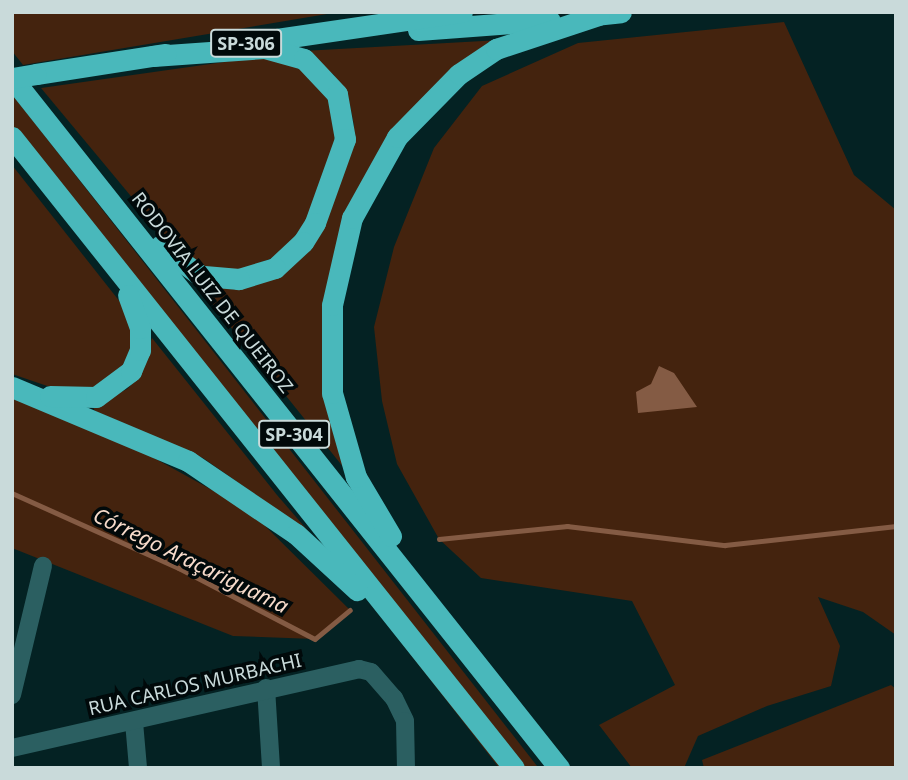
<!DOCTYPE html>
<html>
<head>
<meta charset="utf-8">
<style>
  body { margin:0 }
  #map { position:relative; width:908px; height:780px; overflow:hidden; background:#042223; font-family:"Noto Sans",sans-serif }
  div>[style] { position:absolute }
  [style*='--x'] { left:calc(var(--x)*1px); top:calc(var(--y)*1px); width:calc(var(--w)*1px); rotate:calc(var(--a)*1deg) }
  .green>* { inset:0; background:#44230e; transform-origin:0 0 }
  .water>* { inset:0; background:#845b44 }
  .stream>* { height:4.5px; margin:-2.25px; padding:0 2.25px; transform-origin:2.25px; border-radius:2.25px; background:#845b44 }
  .minor>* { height:18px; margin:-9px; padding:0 9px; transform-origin:9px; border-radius:9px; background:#2b5f61 }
  .highway>* { height:21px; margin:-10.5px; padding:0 10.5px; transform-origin:10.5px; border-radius:10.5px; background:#49b8bb }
  .highway-bridge>* { height:21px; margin:-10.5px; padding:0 10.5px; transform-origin:10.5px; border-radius:10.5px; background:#49b8bb }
  span { translate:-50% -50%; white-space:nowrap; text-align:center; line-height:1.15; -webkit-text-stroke:7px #01090a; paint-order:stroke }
  .shield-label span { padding:2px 5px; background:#01090a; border:2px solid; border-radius:5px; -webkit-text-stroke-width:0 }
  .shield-label { font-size:18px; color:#c9dada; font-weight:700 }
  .street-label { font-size:19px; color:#c9dada }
  .water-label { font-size:21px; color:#f7dbcb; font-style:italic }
  .frame { position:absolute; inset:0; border:14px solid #c9dada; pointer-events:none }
</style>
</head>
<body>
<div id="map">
  <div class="green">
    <i style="clip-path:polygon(12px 12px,339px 12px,23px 65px,12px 51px)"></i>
    <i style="clip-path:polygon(784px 22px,854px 175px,896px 210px,896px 635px,863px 612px,818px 597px,840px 646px,831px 686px,767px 706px,698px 736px,684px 768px,632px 768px,599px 725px,675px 685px,632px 601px,481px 578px,439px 539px,397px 464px,382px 401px,374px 327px,394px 247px,434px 148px,482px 86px,578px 43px)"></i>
    <i style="clip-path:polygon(501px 40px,407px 117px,330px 289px,352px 478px,193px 280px,279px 275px,308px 251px,352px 142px,354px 125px,350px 105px,334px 75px,303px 51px)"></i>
    <i style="clip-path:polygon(273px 55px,320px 79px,340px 131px,313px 218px,283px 254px,238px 271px,203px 267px,174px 248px,41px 88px)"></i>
    <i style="left:12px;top:94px;width:861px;height:31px;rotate:52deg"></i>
    <i style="clip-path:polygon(12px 165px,128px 312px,132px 345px,121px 370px,97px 388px,59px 390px,12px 374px)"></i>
    <i style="clip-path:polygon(152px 338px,277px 495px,309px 532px,203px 458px,95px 411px,93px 407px,127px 389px,138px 378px)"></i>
    <i style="clip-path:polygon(12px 393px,116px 437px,250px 511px,350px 610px,315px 639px,233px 636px,12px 548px)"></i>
    <i style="clip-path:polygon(891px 685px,896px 689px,896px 768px,704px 768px,702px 760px)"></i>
  </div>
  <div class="water">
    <i style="clip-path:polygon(659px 366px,674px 373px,697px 407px,638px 413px,636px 392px,651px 384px)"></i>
  </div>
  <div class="stream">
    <i style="--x:12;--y:493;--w:183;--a:24.2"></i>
    <i style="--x:179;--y:568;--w:153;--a:27.6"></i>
    <i style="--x:315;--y:639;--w:45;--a:-39.6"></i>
    <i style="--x:439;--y:539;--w:129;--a:-5.8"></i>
    <i style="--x:567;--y:526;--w:159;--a:6.9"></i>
    <i style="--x:725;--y:545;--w:172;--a:-6.3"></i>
  </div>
  <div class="minor">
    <i style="--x:266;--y:688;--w:80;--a:86.4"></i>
    <i style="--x:12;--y:695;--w:133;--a:-76.5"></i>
    <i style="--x:134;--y:722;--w:46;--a:85"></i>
    <i style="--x:12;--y:748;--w:356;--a:-12.8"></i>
    <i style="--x:359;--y:669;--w:12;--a:14"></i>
    <i style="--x:371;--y:672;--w:35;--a:49"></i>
    <i style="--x:394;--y:698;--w:25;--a:64"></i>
    <i style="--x:405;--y:721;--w:47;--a:88.8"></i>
  </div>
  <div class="highway">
    <i style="--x:585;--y:16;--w:36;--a:-6"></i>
    <i style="--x:418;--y:30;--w:132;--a:-4.3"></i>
    <i style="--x:263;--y:41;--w:201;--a:-8.3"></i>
    <i style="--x:153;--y:56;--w:111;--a:-4.1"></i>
    <i style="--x:264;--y:48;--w:41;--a:15.4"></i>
    <i style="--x:304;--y:59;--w:48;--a:46.7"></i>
    <i style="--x:337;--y:94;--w:46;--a:79.9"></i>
    <i style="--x:345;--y:139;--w:89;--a:109.7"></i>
    <i style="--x:315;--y:223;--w:22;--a:122"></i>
    <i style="--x:303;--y:242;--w:38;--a:137"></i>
    <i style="--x:275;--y:268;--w:38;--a:163"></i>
    <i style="--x:239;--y:279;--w:38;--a:-175"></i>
    <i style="--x:201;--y:276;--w:51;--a:-143.8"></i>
    <i style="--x:36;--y:74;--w:131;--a:-8.8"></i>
    <i style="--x:12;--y:78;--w:881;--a:51.59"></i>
    <i style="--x:12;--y:137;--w:806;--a:51.5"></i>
    <i style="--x:12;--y:387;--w:191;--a:22.8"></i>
    <i style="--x:188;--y:461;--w:130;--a:34.1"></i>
    <i style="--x:296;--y:534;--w:83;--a:42.6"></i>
    <i style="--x:50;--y:396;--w:46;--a:1.2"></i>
    <i style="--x:96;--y:397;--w:44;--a:-36.6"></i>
    <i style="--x:131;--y:371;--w:23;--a:-67"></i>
    <i style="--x:140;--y:350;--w:22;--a:-90"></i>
    <i style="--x:140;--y:328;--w:35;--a:-110"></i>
    <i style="--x:391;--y:536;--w:69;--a:-120.7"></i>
    <i style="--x:356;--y:477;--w:87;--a:-105.9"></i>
    <i style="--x:332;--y:393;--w:88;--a:-90"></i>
    <i style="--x:332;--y:305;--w:89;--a:-77.1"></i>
    <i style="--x:352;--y:218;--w:93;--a:-60.9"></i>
    <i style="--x:397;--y:137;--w:88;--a:-45.5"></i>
    <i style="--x:459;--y:74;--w:45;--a:-34"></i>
    <i style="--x:496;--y:49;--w:108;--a:-18.3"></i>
  </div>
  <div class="highway-bridge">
    <i style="--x:12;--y:78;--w:24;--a:-9"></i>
  </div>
  <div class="shield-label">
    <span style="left:246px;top:43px">SP-306</span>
    <span style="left:294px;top:434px">SP-304</span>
  </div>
  <div class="street-label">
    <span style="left:212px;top:293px;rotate:52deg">RODOVIA LUIZ DE QUEIROZ</span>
    <span style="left:195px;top:685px;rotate:-13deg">RUA CARLOS MURBACHI</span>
  </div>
  <div class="water-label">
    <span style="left:191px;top:560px;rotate:26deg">Córrego Araçariguama</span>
  </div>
  <div class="frame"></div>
</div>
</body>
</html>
